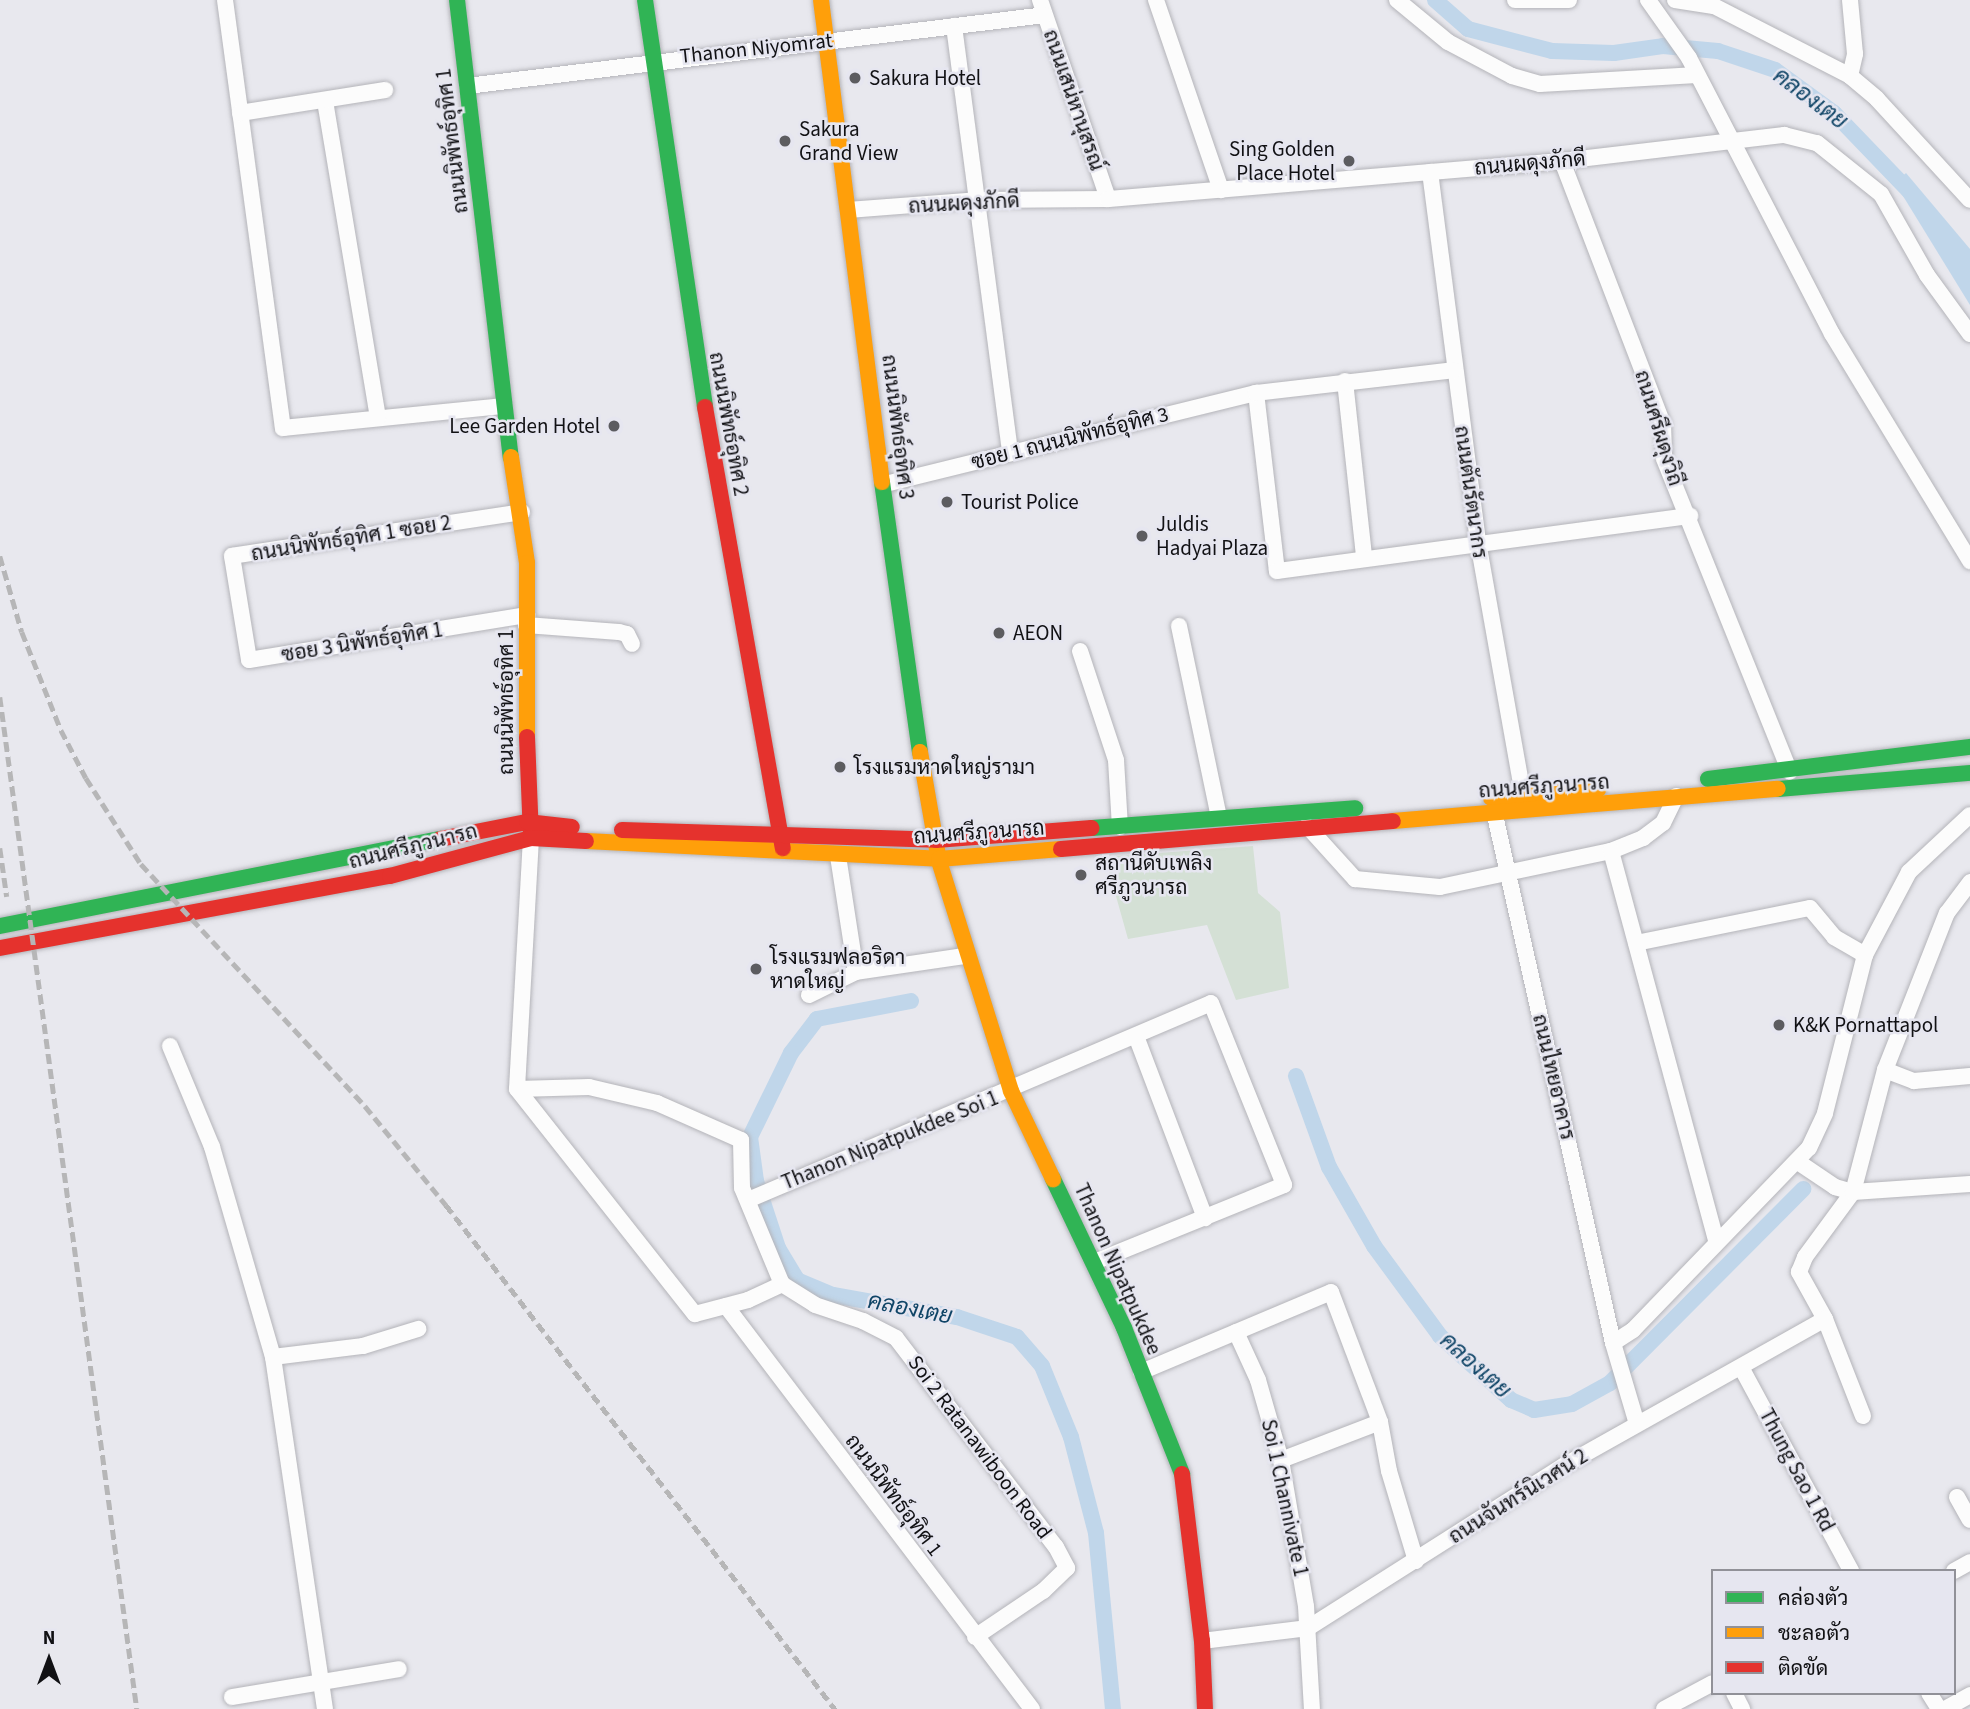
<!DOCTYPE html>
<html>
<head>
<meta charset="utf-8">
<style>
  body { margin:0 }
  #map { position:relative; width:1970px; height:1709px; overflow:hidden; background:#e8e8ee; font-family:"Source Sans 3",Sarabun,sans-serif }
  div>[style] { position:absolute }
  [style*='--x'] { left:calc(var(--x)*1px); top:calc(var(--y)*1px); width:calc(var(--w)*1px); rotate:calc(var(--a)*1deg) }
  .green>* { inset:0; background:#d4e0d5 }
  .water>* { inset:0; background:#c0d6ea }
  .canal>* { height:16px; margin:-8px; padding:0 8px; transform-origin:8px; border-radius:8px; background:#c0d6ea }
  .roads { filter:drop-shadow(0 0 2px #b4b4b9) drop-shadow(0 0 2px #b4b4b9) }
  .street>* { height:16px; margin:-8px; padding:0 8px; transform-origin:8px; border-radius:8px; background:#fcfcfc }
  .fast>* { height:16px; margin:-8px; padding:0 8px; transform-origin:8px; border-radius:8px; background:#30b455 }
  .slow>* { height:16px; margin:-8px; padding:0 8px; transform-origin:8px; border-radius:8px; background:#ff9f0a }
  .jam>* { height:16px; margin:-8px; padding:0 8px; transform-origin:8px; border-radius:8px; background:#e5322d }
  .rail>* { height:4.5px; margin-top:-2.25px; transform-origin:0; background:repeating-linear-gradient(90deg,#b6b6b7 0 10px,transparent 0 15px) }
  .dots>* { width:19px; height:19px; translate:-50% -50%; box-sizing:border-box; border:4px solid #e6e6f0; border-radius:50% }
  span { translate:-50% -50%; white-space:nowrap; text-align:center; line-height:1.15; -webkit-text-stroke:5px #e6e6f0; paint-order:stroke }
  .street-label { font-size:21px; color:#111114 }
  .poi-label { font-size:21px; color:#111114 }
  .left { translate:0 -50%; text-align:left }
  .right { translate:-100% -50%; text-align:right }
  .water-label { font-size:23px; color:#104567; font-style:italic }
  .legend { position:absolute; left:1711px; top:1569px; width:245px; height:126px; box-sizing:border-box; background:#e6e6f0; border:2px solid #919198; margin:0; padding:9px 12px; list-style:none; font-size:21px; color:#111114 }
  .legend li { display:flex; align-items:center; gap:14px; height:35px }
  .legend b { width:35px; border:2px solid #919198 }
  .north { position:absolute; left:14px; top:1625px; width:70px; height:70px; -webkit-text-stroke:5px #e6e6f0; paint-order:stroke; rotate:0deg; font-size:19px; font-weight:700; line-height:28px; text-align:center; color:#111114 }
  .north::after { content:''; display:block; margin:auto; width:24px; height:32px; background:#111114; clip-path:polygon(50% 0,100% 100%,50% 72%,0 100%) }
</style>
</head>
<body>
<div id="map">
  <div class="green">
    <i style="clip-path:polygon(1253px 846px,1258px 893px,1280px 912px,1289px 988px,1236px 1000px,1207px 925px,1128px 939px,1105px 857px)"></i>
  </div>
  <div class="water">
    <i style="clip-path:polygon(1906px 173px,1970px 249px,1970px 305px,1895px 183px)"></i>
  </div>
  <div class="canal">
    <i style="--x:1435;--y:0;--w:44;--a:41.3"></i>
    <i style="--x:1468;--y:29;--w:87;--a:14.7"></i>
    <i style="--x:1552;--y:51;--w:62;--a:1.8"></i>
    <i style="--x:1614;--y:53;--w:49;--a:-8.1"></i>
    <i style="--x:1663;--y:46;--w:55;--a:5.2"></i>
    <i style="--x:1718;--y:51;--w:60;--a:18.4"></i>
    <i style="--x:1775;--y:70;--w:73;--a:36.1"></i>
    <i style="--x:1834;--y:113;--w:112;--a:46.1"></i>
    <i style="--x:911;--y:1001;--w:96;--a:169.2"></i>
    <i style="--x:817;--y:1019;--w:43;--a:127.4"></i>
    <i style="--x:791;--y:1053;--w:93;--a:116"></i>
    <i style="--x:750;--y:1137;--w:44;--a:82.2"></i>
    <i style="--x:756;--y:1181;--w:71;--a:71.8"></i>
    <i style="--x:778;--y:1248;--w:37;--a:59"></i>
    <i style="--x:797;--y:1280;--w:39;--a:23"></i>
    <i style="--x:833;--y:1295;--w:126;--a:10.1"></i>
    <i style="--x:957;--y:1317;--w:63;--a:18.4"></i>
    <i style="--x:1017;--y:1337;--w:38;--a:49"></i>
    <i style="--x:1042;--y:1366;--w:77;--a:67.8"></i>
    <i style="--x:1071;--y:1437;--w:99;--a:75.4"></i>
    <i style="--x:1096;--y:1533;--w:177;--a:84.5"></i>
    <i style="--x:1296;--y:1076;--w:97;--a:70.1"></i>
    <i style="--x:1329;--y:1167;--w:91;--a:60.3"></i>
    <i style="--x:1374;--y:1246;--w:112;--a:53.7"></i>
    <i style="--x:1440;--y:1336;--w:96;--a:42"></i>
    <i style="--x:1511;--y:1400;--w:25;--a:23"></i>
    <i style="--x:1534;--y:1410;--w:38;--a:-9"></i>
    <i style="--x:1572;--y:1404;--w:43;--a:-28.9"></i>
    <i style="--x:1610;--y:1383;--w:274;--a:-45.1"></i>
  </div>
  <div class="roads">
    <div class="street">
      <i style="--x:225;--y:0;--w:432;--a:82.3"></i>
      <i style="--x:283;--y:428;--w:222;--a:-5.7"></i>
      <i style="--x:1040;--y:0;--w:210;--a:71.1"></i>
      <i style="--x:1156;--y:0;--w:201;--a:71.1"></i>
      <i style="--x:1397;--y:0;--w:66;--a:39.5"></i>
      <i style="--x:1448;--y:42;--w:72;--a:28"></i>
      <i style="--x:1512;--y:76;--w:29;--a:16"></i>
      <i style="--x:1540;--y:84;--w:157;--a:-3.3"></i>
      <i style="--x:1515;--y:0;--w:54;--a:0"></i>
      <i style="--x:1648;--y:0;--w:71;--a:54.7"></i>
      <i style="--x:1689;--y:58;--w:311;--a:62.6"></i>
      <i style="--x:1832;--y:334;--w:266;--a:58.7"></i>
      <i style="--x:1675;--y:0;--w:39;--a:9"></i>
      <i style="--x:1714;--y:6;--w:153;--a:27.2"></i>
      <i style="--x:1850;--y:76;--w:35;--a:40"></i>
      <i style="--x:1877;--y:99;--w:137;--a:47.4"></i>
      <i style="--x:954;--y:26;--w:431;--a:82.5"></i>
      <i style="--x:1850;--y:76;--w:23;--a:-77"></i>
      <i style="--x:1855;--y:54;--w:54;--a:-95.3"></i>
      <i style="--x:467;--y:86;--w:582;--a:-7"></i>
      <i style="--x:325;--y:101;--w:321;--a:80.5"></i>
      <i style="--x:240;--y:113;--w:147;--a:-9"></i>
      <i style="--x:1562;--y:161;--w:282;--a:69"></i>
      <i style="--x:1663;--y:424;--w:35;--a:88"></i>
      <i style="--x:1664;--y:459;--w:337;--a:68.1"></i>
      <i style="--x:1430;--y:172;--w:373;--a:82.6"></i>
      <i style="--x:1478;--y:542;--w:267;--a:79.9"></i>
      <i style="--x:848;--y:210;--w:129;--a:-4.4"></i>
      <i style="--x:977;--y:200;--w:131;--a:-0.4"></i>
      <i style="--x:1108;--y:199;--w:456;--a:-4.8"></i>
      <i style="--x:1562;--y:161;--w:224;--a:-6.7"></i>
      <i style="--x:1784;--y:135;--w:34;--a:14"></i>
      <i style="--x:1817;--y:143;--w:82;--a:38.6"></i>
      <i style="--x:1881;--y:194;--w:93;--a:60.4"></i>
      <i style="--x:1927;--y:275;--w:73;--a:53.9"></i>
      <i style="--x:1345;--y:381;--w:176;--a:83.8"></i>
      <i style="--x:1256;--y:393;--w:179;--a:83.3"></i>
      <i style="--x:1277;--y:571;--w:417;--a:-7.6"></i>
      <i style="--x:885;--y:484;--w:382;--a:-13.8"></i>
      <i style="--x:1256;--y:393;--w:199;--a:-6.6"></i>
      <i style="--x:522;--y:512;--w:293;--a:171.4"></i>
      <i style="--x:232;--y:556;--w:105;--a:80.7"></i>
      <i style="--x:249;--y:660;--w:282;--a:-9.2"></i>
      <i style="--x:526;--y:625;--w:93;--a:4.3"></i>
      <i style="--x:619;--y:632;--w:8;--a:14"></i>
      <i style="--x:627;--y:634;--w:11;--a:63"></i>
      <i style="--x:1179;--y:626;--w:196;--a:78.2"></i>
      <i style="--x:1080;--y:651;--w:115;--a:71.7"></i>
      <i style="--x:1116;--y:760;--w:67;--a:86.6"></i>
      <i style="--x:1494;--y:811;--w:545;--a:77.39"></i>
      <i style="--x:1613;--y:1343;--w:84;--a:73.5"></i>
      <i style="--x:1307;--y:826;--w:72;--a:47.8"></i>
      <i style="--x:1355;--y:879;--w:85;--a:5.4"></i>
      <i style="--x:1440;--y:887;--w:175;--a:-11.9"></i>
      <i style="--x:1611;--y:851;--w:35;--a:-22"></i>
      <i style="--x:1643;--y:838;--w:25;--a:-37"></i>
      <i style="--x:1663;--y:823;--w:30;--a:-64"></i>
      <i style="--x:531;--y:838;--w:251;--a:93.2"></i>
      <i style="--x:517;--y:1089;--w:287;--a:51.7"></i>
      <i style="--x:695;--y:1314;--w:55;--a:-14.8"></i>
      <i style="--x:748;--y:1300;--w:38;--a:-25"></i>
      <i style="--x:1611;--y:851;--w:404;--a:74.9"></i>
      <i style="--x:838;--y:856;--w:117;--a:81.2"></i>
      <i style="--x:1636;--y:943;--w:177;--a:-11.4"></i>
      <i style="--x:1810;--y:908;--w:38;--a:50"></i>
      <i style="--x:1834;--y:937;--w:36;--a:30"></i>
      <i style="--x:809;--y:995;--w:52;--a:-26.1"></i>
      <i style="--x:856;--y:972;--w:110;--a:-8.4"></i>
      <i style="--x:1136;--y:1036;--w:195;--a:69.2"></i>
      <i style="--x:170;--y:1046;--w:109;--a:67.4"></i>
      <i style="--x:212;--y:1147;--w:219;--a:73.8"></i>
      <i style="--x:273;--y:1357;--w:356;--a:81.6"></i>
      <i style="--x:1885;--y:1070;--w:31;--a:21"></i>
      <i style="--x:1914;--y:1081;--w:56;--a:-5.1"></i>
      <i style="--x:517;--y:1089;--w:72;--a:-1.6"></i>
      <i style="--x:589;--y:1087;--w:70;--a:13.2"></i>
      <i style="--x:657;--y:1103;--w:92;--a:23.8"></i>
      <i style="--x:741;--y:1140;--w:48;--a:88.8"></i>
      <i style="--x:742;--y:1188;--w:104;--a:67.4"></i>
      <i style="--x:1798;--y:1162;--w:45;--a:34"></i>
      <i style="--x:1835;--y:1187;--w:19;--a:16"></i>
      <i style="--x:1853;--y:1192;--w:117;--a:-3.9"></i>
      <i style="--x:748;--y:1200;--w:503;--a:-23.05"></i>
      <i style="--x:1211;--y:1003;--w:196;--a:68.1"></i>
      <i style="--x:1284;--y:1185;--w:205;--a:157.9"></i>
      <i style="--x:782;--y:1284;--w:39;--a:32"></i>
      <i style="--x:815;--y:1305;--w:51;--a:18.4"></i>
      <i style="--x:863;--y:1321;--w:37;--a:27"></i>
      <i style="--x:896;--y:1338;--w:263;--a:52.6"></i>
      <i style="--x:1056;--y:1547;--w:24;--a:62"></i>
      <i style="--x:1067;--y:1568;--w:33;--a:136"></i>
      <i style="--x:1043;--y:1591;--w:82;--a:145.9"></i>
      <i style="--x:726;--y:1306;--w:506;--a:52.79"></i>
      <i style="--x:1236;--y:1332;--w:53;--a:65.4"></i>
      <i style="--x:1258;--y:1380;--w:83;--a:74"></i>
      <i style="--x:1281;--y:1460;--w:148;--a:80.3"></i>
      <i style="--x:1306;--y:1606;--w:103;--a:86.7"></i>
      <i style="--x:1613;--y:1343;--w:24;--a:-33"></i>
      <i style="--x:1633;--y:1330;--w:253;--a:-46"></i>
      <i style="--x:1809;--y:1148;--w:38;--a:-65"></i>
      <i style="--x:1825;--y:1113;--w:163;--a:-75.8"></i>
      <i style="--x:1865;--y:955;--w:94;--a:-62.1"></i>
      <i style="--x:1909;--y:872;--w:83;--a:-43.1"></i>
      <i style="--x:273;--y:1357;--w:91;--a:-7"></i>
      <i style="--x:363;--y:1346;--w:58;--a:-17.2"></i>
      <i style="--x:1742;--y:1369;--w:230;--a:61.6"></i>
      <i style="--x:1141;--y:1372;--w:206;--a:-22.8"></i>
      <i style="--x:1331;--y:1292;--w:139;--a:69.3"></i>
      <i style="--x:1380;--y:1422;--w:50;--a:79.6"></i>
      <i style="--x:1389;--y:1471;--w:94;--a:73.3"></i>
      <i style="--x:1863;--y:1416;--w:104;--a:-111.4"></i>
      <i style="--x:1825;--y:1319;--w:54;--a:-119"></i>
      <i style="--x:1799;--y:1272;--w:16;--a:-68"></i>
      <i style="--x:1805;--y:1257;--w:81;--a:-53.6"></i>
      <i style="--x:1853;--y:1192;--w:126;--a:-75.3"></i>
      <i style="--x:1885;--y:1070;--w:169;--a:-68.5"></i>
      <i style="--x:1947;--y:913;--w:39;--a:-53"></i>
      <i style="--x:1281;--y:1460;--w:106;--a:-21"></i>
      <i style="--x:1957;--y:1497;--w:26;--a:61"></i>
      <i style="--x:1954;--y:1571;--w:18;--a:-29"></i>
      <i style="--x:1202;--y:1641;--w:107;--a:-7"></i>
      <i style="--x:1308;--y:1628;--w:304;--a:-32.4"></i>
      <i style="--x:1565;--y:1465;--w:298;--a:-29.3"></i>
      <i style="--x:1734;--y:1693;--w:18;--a:63"></i>
      <i style="--x:1929;--y:1693;--w:19;--a:58"></i>
      <i style="--x:232;--y:1697;--w:169;--a:-9.5"></i>
      <i style="--x:1664;--y:1709;--w:55;--a:-28"></i>
      <i style="--x:1945;--y:1709;--w:29;--a:-29"></i>
    </div>
    <div class="fast">
      <i style="--x:457;--y:0;--w:460;--a:83.3"></i>
      <i style="--x:645;--y:0;--w:411;--a:81.6"></i>
      <i style="--x:882;--y:482;--w:273;--a:82"></i>
      <i style="--x:1708;--y:779;--w:264;--a:-7"></i>
      <i style="--x:1778;--y:789;--w:193;--a:-4.8"></i>
      <i style="--x:1092;--y:828;--w:264;--a:-4.3"></i>
      <i style="--x:0;--y:926;--w:449;--a:-11.2"></i>
      <i style="--x:1053;--y:1179;--w:165;--a:64.5"></i>
      <i style="--x:1124;--y:1328;--w:157;--a:68.3"></i>
    </div>
    <div class="slow">
      <i style="--x:821;--y:0;--w:486;--a:82.8"></i>
      <i style="--x:511;--y:457;--w:107;--a:81.4"></i>
      <i style="--x:527;--y:563;--w:174;--a:90"></i>
      <i style="--x:920;--y:752;--w:111;--a:80.1"></i>
      <i style="--x:939;--y:861;--w:241;--a:72.6"></i>
      <i style="--x:1011;--y:1091;--w:98;--a:64.5"></i>
      <i style="--x:1491;--y:798;--w:108;--a:-4.8"></i>
      <i style="--x:1393;--y:821;--w:386;--a:-4.8"></i>
      <i style="--x:586;--y:841;--w:353;--a:2.9"></i>
      <i style="--x:939;--y:859;--w:122;--a:-4.7"></i>
    </div>
    <div class="jam">
      <i style="--x:705;--y:407;--w:448;--a:80"></i>
      <i style="--x:527;--y:737;--w:99;--a:87.7"></i>
      <i style="--x:622;--y:830;--w:314;--a:1.8"></i>
      <i style="--x:936;--y:840;--w:156;--a:-4.4"></i>
      <i style="--x:440;--y:839;--w:89;--a:-11.1"></i>
      <i style="--x:527;--y:822;--w:45;--a:6.3"></i>
      <i style="--x:1061;--y:849;--w:333;--a:-4.8"></i>
      <i style="--x:0;--y:948;--w:397;--a:-10.5"></i>
      <i style="--x:390;--y:876;--w:146;--a:-15.1"></i>
      <i style="--x:531;--y:838;--w:55;--a:3.1"></i>
      <i style="--x:1182;--y:1474;--w:168;--a:83.2"></i>
      <i style="--x:1202;--y:1641;--w:68;--a:87.5"></i>
    </div>
  </div>
  <div class="rail">
    <i style="--x:0;--y:556;--w:79;--a:73.9"></i>
    <i style="--x:22;--y:632;--w:105;--a:68.3"></i>
    <i style="--x:61;--y:730;--w:54;--a:62.5"></i>
    <i style="--x:86;--y:778;--w:102;--a:57.4"></i>
    <i style="--x:141;--y:864;--w:330;--a:47.2"></i>
    <i style="--x:365;--y:1106;--w:128;--a:50.7"></i>
    <i style="--x:446;--y:1205;--w:637;--a:52.34"></i>
    <i style="--x:0;--y:697;--w:1021;--a:82.29"></i>
    <i style="--x:0;--y:848;--w:49;--a:81.9"></i>
  </div>
  <div class="dots">
    <i style="left:855px;top:78px;background:#5c5c60"></i>
    <i style="left:785px;top:141px;background:#5c5c60"></i>
    <i style="left:1349px;top:161px;background:#5c5c60"></i>
    <i style="left:614px;top:426px;background:#5c5c60"></i>
    <i style="left:947px;top:502px;background:#5c5c60"></i>
    <i style="left:1142px;top:536px;background:#5c5c60"></i>
    <i style="left:999px;top:633px;background:#5c5c60"></i>
    <i style="left:840px;top:767px;background:#5c5c60"></i>
    <i style="left:1081px;top:875px;background:#5c5c60"></i>
    <i style="left:756px;top:969px;background:#5c5c60"></i>
    <i style="left:1779px;top:1025px;background:#5c5c60"></i>
  </div>
  <div class="street-label">
    <span style="left:756px;top:48px;rotate:-6deg">Thanon Niyomrat</span>
    <span style="left:1074px;top:100px;rotate:71deg">ถนนเสน่หานุสรณ์</span>
    <span style="left:452px;top:141px;rotate:-97deg">ถนนนิพัทธ์อุทิศ 1</span>
    <span style="left:1530px;top:163px;rotate:-5deg">ถนนผดุงภักดี</span>
    <span style="left:964px;top:203px;rotate:-3deg">ถนนผดุงภักดี</span>
    <span style="left:729px;top:424px;rotate:80deg">ถนนนิพัทธ์อุทิศ 2</span>
    <span style="left:898px;top:427px;rotate:83deg">ถนนนิพัทธ์อุทิศ 3</span>
    <span style="left:1659px;top:428px;rotate:73deg">ถนนศรีผดุงวิถี</span>
    <span style="left:1070px;top:438px;rotate:-14deg">ซอย 1 ถนนนิพัทธ์อุทิศ 3</span>
    <span style="left:1471px;top:492px;rotate:82deg">ถนนตันรัตนากร</span>
    <span style="left:351px;top:538px;rotate:-9deg">ถนนนิพัทธ์อุทิศ 1 ซอย 2</span>
    <span style="left:362px;top:642px;rotate:-9deg">ซอย 3 นิพัทธ์อุทิศ 1</span>
    <span style="left:506px;top:702px;rotate:-90deg">ถนนนิพัทธ์อุทิศ 1</span>
    <span style="left:1544px;top:786px;rotate:-4deg">ถนนศรีภูวนารถ</span>
    <span style="left:979px;top:832px;rotate:-4deg">ถนนศรีภูวนารถ</span>
    <span style="left:413px;top:846px;rotate:-14deg">ถนนศรีภูวนารถ</span>
    <span style="left:1554px;top:1077px;rotate:77deg">ถนนไทยอาคาร</span>
    <span style="left:890px;top:1140px;rotate:-22deg">Thanon Nipatpukdee Soi 1</span>
    <span style="left:1118px;top:1269px;rotate:66deg">Thanon Nipatpukdee</span>
    <span style="left:980px;top:1447px;rotate:53deg">Soi 2 Ratanawiboon Road</span>
    <span style="left:1797px;top:1470px;rotate:62deg">Thung Sao 1 Rd</span>
    <span style="left:894px;top:1495px;rotate:53deg">ถนนนิพัทธ์อุทิศ 1</span>
    <span style="left:1518px;top:1496px;rotate:-32deg">ถนนจันทร์นิเวศน์ 2</span>
    <span style="left:1285px;top:1498px;rotate:78deg">Soi 1 Channivate 1</span>
  </div>
  <div class="poi-label">
    <span class="left" style="left:869px;top:78px">Sakura Hotel</span>
    <span class="left" style="left:799px;top:141px">Sakura<br>Grand View</span>
    <span class="right" style="left:1335px;top:161px">Sing Golden<br>Place Hotel</span>
    <span class="right" style="left:600px;top:426px">Lee Garden Hotel</span>
    <span class="left" style="left:961px;top:502px">Tourist Police</span>
    <span class="left" style="left:1156px;top:536px">Juldis<br>Hadyai Plaza</span>
    <span class="left" style="left:1013px;top:633px">AEON</span>
    <span class="left" style="left:854px;top:767px">โรงแรมหาดใหญ่รามา</span>
    <span class="left" style="left:1095px;top:875px">สถานีดับเพลิง<br>ศรีภูวนารถ</span>
    <span class="left" style="left:770px;top:969px">โรงแรมฟลอริดา<br>หาดใหญ่</span>
    <span class="left" style="left:1793px;top:1025px">K&amp;K Pornattapol</span>
  </div>
  <div class="water-label">
    <span style="left:1810px;top:99px;rotate:37deg">คลองเตย</span>
    <span style="left:910px;top:1309px;rotate:11deg">คลองเตย</span>
    <span style="left:1475px;top:1366px;rotate:42deg">คลองเตย</span>
  </div>
  <ul class="legend">
  <li><b style="height:9px;background:#30b455"></b>คล่องตัว</li>
  <li><b style="height:9px;background:#ff9f0a"></b>ชะลอตัว</li>
  <li><b style="height:9px;background:#e5322d"></b>ติดขัด</li>
  </ul>
  <div class="north">N</div>
</div>
</body>
</html>
